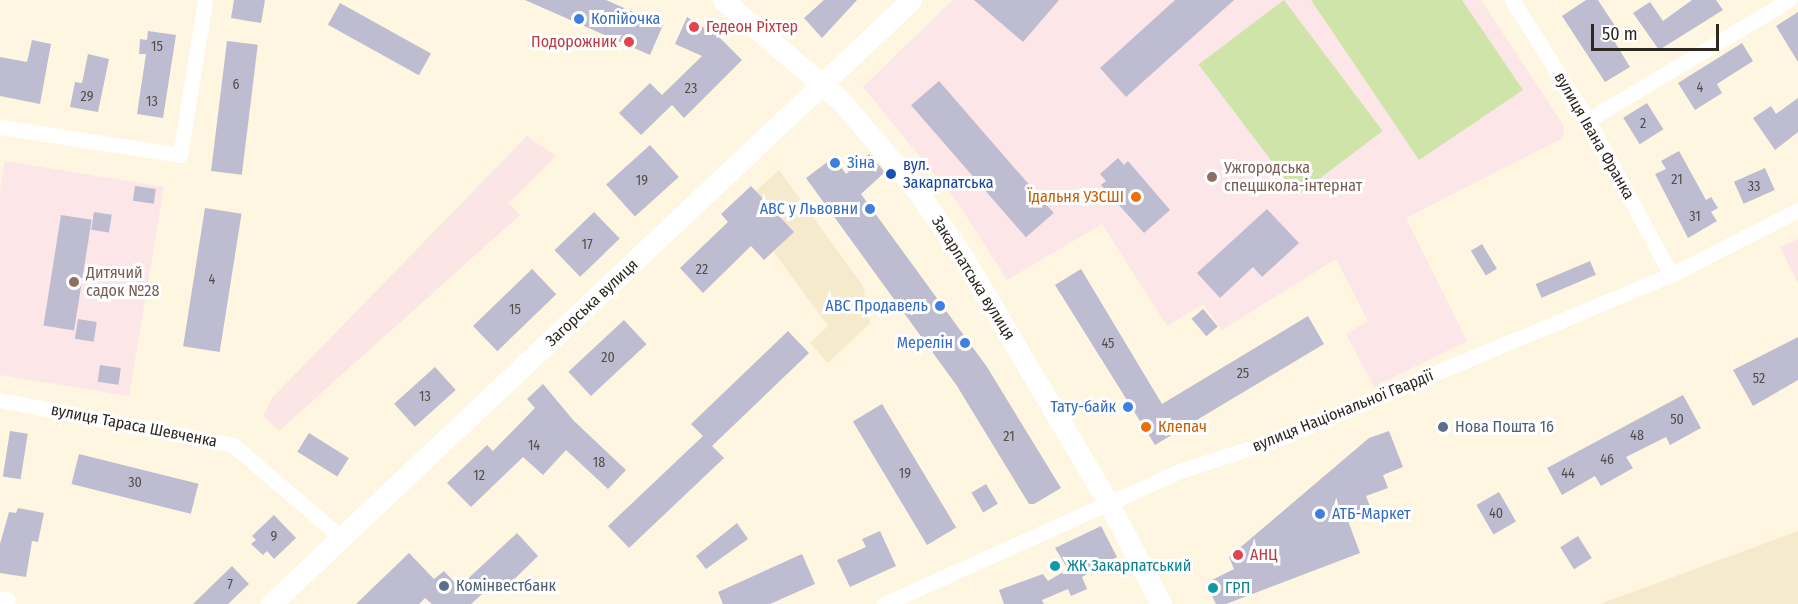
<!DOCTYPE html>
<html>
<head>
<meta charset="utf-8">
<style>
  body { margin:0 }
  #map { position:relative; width:1798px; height:604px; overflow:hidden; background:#fef6e0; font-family:"Fira Sans Condensed",sans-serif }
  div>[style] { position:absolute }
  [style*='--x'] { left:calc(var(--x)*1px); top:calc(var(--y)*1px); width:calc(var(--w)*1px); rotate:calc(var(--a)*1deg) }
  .built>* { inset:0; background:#f6eacd }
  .industrial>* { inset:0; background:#fce6e5 }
  .education>* { inset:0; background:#fce6e8 }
  .green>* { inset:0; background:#cfe4a8; transform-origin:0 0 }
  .building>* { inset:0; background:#bebcd1; transform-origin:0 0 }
  .street>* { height:15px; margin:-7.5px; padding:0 7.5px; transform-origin:7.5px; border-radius:7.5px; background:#fff }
  .secondary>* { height:21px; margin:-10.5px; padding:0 10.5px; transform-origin:10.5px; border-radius:10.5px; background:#fff }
  .dots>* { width:16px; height:16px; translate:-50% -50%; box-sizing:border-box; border:3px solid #fff; border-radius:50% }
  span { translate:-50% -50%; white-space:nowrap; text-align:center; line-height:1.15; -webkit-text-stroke:6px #fff; paint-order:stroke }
  .number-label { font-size:14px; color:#514e4d }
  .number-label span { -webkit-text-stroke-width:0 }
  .shop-label { font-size:16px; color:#366cbe }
  .left { translate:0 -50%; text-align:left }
  .right { translate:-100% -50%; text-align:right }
  .health-label { font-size:16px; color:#be3a42 }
  .street-label { font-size:16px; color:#2d2921 }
  .transit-label { font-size:16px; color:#164399 }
  .education-label { font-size:16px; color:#785e54 }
  .food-label { font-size:16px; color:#c56008 }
  .service-label { font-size:16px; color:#4e5e75 }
  .culture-label { font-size:16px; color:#0d838f }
  .scale { position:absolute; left:1591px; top:24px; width:128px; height:27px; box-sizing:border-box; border:3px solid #2d2921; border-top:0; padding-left:8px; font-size:18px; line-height:21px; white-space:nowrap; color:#2d2921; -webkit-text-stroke:4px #fff; paint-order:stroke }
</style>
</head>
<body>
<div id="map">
  <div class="built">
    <i style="clip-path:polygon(779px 170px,863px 286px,870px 323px,828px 363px,810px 343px,828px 326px,740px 206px)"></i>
    <i style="clip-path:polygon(1798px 531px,1798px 604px,1600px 604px)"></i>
  </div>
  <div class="industrial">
    <i style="clip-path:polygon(527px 136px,556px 156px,509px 203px,520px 215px,279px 431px,263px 416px,272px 398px)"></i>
    <i style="clip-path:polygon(1798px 239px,1798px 284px,1780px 247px)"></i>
  </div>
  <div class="education">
    <i style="clip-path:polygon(953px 0,1481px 0,1564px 126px,1563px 138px,1406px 218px,1467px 341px,1374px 387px,1346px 334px,1368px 321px,1336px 259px,1222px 330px,1203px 304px,1167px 326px,1102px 224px,1007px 280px,958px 203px,863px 87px)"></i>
    <i style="clip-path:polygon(5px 161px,164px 187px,129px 396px,0 375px,0 190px)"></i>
  </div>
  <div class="green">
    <i style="left:1284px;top:0;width:164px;height:107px;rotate:53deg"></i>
    <i style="clip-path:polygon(1311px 0,1462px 0,1523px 90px,1419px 160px)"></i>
  </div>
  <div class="building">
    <i style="clip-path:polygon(234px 0,265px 0,261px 23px,231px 18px)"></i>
    <i style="clip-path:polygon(525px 0,606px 0,663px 25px,650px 55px)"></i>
    <i style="clip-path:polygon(824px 0,857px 0,822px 38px,804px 18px)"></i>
    <i style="clip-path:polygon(974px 0,1059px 0,1023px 42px)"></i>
    <i style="clip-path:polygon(1175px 0,1234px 0,1126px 97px,1100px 68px)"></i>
    <i style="clip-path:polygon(1586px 0,1598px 0,1615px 26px,1608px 31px,1630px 67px,1605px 82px,1562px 16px)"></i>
    <i style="clip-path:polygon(1692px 0,1716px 0,1723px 10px,1659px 50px,1633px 13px,1650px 2px,1663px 21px)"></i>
    <i style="left:340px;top:3px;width:104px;height:25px;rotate:29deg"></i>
    <i style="clip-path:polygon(1798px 12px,1798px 62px,1776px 26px)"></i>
    <i style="clip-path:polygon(687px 17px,720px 38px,742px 60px,684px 118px,672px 105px,641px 135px,619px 113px,650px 83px,662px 95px,702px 56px,675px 44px)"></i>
    <i style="clip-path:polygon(148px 31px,176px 35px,163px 118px,137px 114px,146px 54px,139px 54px,140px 39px,147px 40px)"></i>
    <i style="clip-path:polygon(32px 40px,51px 44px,40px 104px,0 96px,0 57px,27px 62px)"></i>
    <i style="left:227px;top:41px;width:31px;height:131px;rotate:7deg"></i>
    <i style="clip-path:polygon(1742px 43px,1753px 61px,1717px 84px,1722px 93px,1695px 110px,1678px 83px)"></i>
    <i style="clip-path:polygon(88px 54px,109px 59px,98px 112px,70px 107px,75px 82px,82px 83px)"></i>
    <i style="left:939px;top:81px;width:175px;height:37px;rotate:49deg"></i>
    <i style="clip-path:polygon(1798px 98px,1798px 132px,1775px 150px,1753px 118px,1771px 106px,1776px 114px)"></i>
    <i style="left:1647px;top:103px;width:31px;height:28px;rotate:58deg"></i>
    <i style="left:650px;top:145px;width:43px;height:59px;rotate:48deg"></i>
    <i style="clip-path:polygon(1679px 151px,1706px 200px,1711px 197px,1718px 208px,1711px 212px,1717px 221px,1688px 238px,1655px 174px,1666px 169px,1661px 161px)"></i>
    <i style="clip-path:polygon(869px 154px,885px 172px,861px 194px,987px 367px,1061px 488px,1034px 504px,1029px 504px,957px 386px,806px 178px,834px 157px,846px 174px)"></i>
    <i style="clip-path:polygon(1118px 158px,1124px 165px,1128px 161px,1170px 210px,1144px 233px,1101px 185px,1106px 181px,1100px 174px)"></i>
    <i style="left:1765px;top:168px;width:24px;height:34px;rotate:66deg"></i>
    <i style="left:135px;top:186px;width:21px;height:15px;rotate:8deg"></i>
    <i style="clip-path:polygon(751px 186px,794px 232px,764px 260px,751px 246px,703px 293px,680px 268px,728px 222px,721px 214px)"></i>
    <i style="left:205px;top:208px;width:37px;height:140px;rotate:9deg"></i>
    <i style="clip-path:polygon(1267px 209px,1299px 243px,1262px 277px,1253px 267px,1220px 298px,1197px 273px)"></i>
    <i style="left:94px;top:212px;width:18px;height:18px;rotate:9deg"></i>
    <i style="left:594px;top:212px;width:37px;height:55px;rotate:46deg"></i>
    <i style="left:61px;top:215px;width:31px;height:112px;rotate:9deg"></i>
    <i style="left:1482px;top:244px;width:29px;height:13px;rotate:59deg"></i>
    <i style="left:1590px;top:261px;width:15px;height:59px;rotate:67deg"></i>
    <i style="left:532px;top:269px;width:35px;height:82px;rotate:46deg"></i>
    <i style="clip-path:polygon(1081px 269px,1162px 404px,1308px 316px,1324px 344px,1155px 445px,1055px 285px)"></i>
    <i style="left:1203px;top:309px;width:23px;height:15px;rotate:50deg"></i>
    <i style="left:78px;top:319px;width:19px;height:20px;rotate:9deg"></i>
    <i style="left:624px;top:320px;width:33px;height:76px;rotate:47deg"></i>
    <i style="clip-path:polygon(788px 331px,809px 353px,712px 446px,724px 458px,629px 548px,608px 526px,703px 436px,691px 424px)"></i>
    <i style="clip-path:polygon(1798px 337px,1798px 380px,1753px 406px,1733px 370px)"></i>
    <i style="left:100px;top:365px;width:21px;height:17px;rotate:8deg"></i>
    <i style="left:435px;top:367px;width:31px;height:55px;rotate:48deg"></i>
    <i style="clip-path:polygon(543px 384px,574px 421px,626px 470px,608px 489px,566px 450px,543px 475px,523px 457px,471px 507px,447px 483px,487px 445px,493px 451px,535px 408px,527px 399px)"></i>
    <i style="clip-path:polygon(1683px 395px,1701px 428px,1670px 445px,1666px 437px,1626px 457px,1633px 468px,1601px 486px,1595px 476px,1562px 495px,1547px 468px)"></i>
    <i style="left:882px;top:404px;width:144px;height:34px;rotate:59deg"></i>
    <i style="left:10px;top:431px;width:18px;height:46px;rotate:9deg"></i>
    <i style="clip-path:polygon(1389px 431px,1403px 467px,1383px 475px,1388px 488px,1366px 496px,1371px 509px,1347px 518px,1360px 553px,1226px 604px,1216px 604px,1206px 583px,1234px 569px,1229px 557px,1369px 438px)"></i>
    <i style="left:309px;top:433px;width:47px;height:22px;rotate:32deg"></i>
    <i style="left:79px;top:454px;width:123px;height:31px;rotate:14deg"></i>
    <i style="left:986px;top:484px;width:23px;height:17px;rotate:59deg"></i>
    <i style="left:1499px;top:492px;width:34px;height:26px;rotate:60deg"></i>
    <i style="clip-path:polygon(18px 508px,44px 513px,38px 542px,32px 541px,26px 577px,0 573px,0 544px,9px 512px,16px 513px)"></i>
    <i style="clip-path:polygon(274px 515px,296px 538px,274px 559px,267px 551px,263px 555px,251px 544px,256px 540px,252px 536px)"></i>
    <i style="clip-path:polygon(737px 523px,748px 539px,706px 569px,696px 556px)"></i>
    <i style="clip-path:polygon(1101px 526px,1117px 557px,1082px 577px,1087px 589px,1071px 596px,1068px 589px,1042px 600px,1044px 604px,1004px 604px,999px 590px,1043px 574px,1048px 581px,1068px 569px,1055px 548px)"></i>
    <i style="clip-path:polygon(880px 531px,896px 566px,850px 587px,837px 560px,866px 547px,862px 539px)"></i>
    <i style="clip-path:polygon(517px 533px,538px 556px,499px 594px,491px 586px,471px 604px,432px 604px,425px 598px,419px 604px,356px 604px,409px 553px,434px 579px,444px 571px,459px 587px)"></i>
    <i style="left:1578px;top:536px;width:26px;height:21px;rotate:58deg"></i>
    <i style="clip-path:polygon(802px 554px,815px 584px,770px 604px,723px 604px,718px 592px)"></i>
    <i style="clip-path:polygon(232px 566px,249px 584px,228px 604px,193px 604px)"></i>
  </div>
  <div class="street">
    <i style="--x:1512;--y:0;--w:142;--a:57.7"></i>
    <i style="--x:1588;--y:120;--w:176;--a:61.8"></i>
    <i style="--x:1588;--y:120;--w:234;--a:-30.8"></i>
    <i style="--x:0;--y:127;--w:182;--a:8.8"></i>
    <i style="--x:180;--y:155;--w:157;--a:-80.8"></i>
    <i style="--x:0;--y:400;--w:237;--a:10.9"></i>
    <i style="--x:233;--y:445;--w:143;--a:40.5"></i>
    <i style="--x:0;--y:599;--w:8;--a:7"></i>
    <i style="--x:884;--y:604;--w:325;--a:-24.2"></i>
    <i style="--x:1180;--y:471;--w:103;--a:-18.1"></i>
    <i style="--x:1278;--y:439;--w:426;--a:-22.7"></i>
    <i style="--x:1671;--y:275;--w:143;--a:-27.1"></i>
  </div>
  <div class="secondary">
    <i style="--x:723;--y:0;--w:155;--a:40.6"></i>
    <i style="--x:841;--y:101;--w:114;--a:49.6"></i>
    <i style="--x:915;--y:188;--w:84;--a:55.2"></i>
    <i style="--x:963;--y:257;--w:285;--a:59.4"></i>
    <i style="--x:1108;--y:502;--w:115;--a:62.5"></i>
    <i style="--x:271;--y:604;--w:880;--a:-43.34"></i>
  </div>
  <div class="dots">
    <i style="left:579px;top:19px;background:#3f7fe0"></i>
    <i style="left:694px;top:27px;background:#e0444e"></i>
    <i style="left:629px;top:42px;background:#e0444e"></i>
    <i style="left:835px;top:163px;background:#3f7fe0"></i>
    <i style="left:891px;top:174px;background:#1a4fb4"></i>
    <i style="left:1212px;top:177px;background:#8d6e63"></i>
    <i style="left:1136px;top:197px;background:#e8710a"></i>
    <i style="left:870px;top:209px;background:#3f7fe0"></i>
    <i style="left:74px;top:282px;background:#8d6e63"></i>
    <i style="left:940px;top:306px;background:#3f7fe0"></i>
    <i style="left:965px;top:343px;background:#3f7fe0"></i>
    <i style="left:1128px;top:407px;background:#3f7fe0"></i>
    <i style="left:1146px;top:427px;background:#e8710a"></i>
    <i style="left:1443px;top:427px;background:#5c6f8a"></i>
    <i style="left:1320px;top:514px;background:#3f7fe0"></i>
    <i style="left:1238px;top:555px;background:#e0444e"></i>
    <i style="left:1055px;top:566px;background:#0f9aa8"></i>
    <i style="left:444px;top:586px;background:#5c6f8a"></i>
    <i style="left:1213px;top:588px;background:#0f9aa8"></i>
  </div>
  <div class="number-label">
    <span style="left:157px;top:47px">15</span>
    <span style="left:236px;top:85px">6</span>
    <span style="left:1700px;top:88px">4</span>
    <span style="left:691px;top:89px">23</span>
    <span style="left:87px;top:97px">29</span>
    <span style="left:152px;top:102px">13</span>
    <span style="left:1643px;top:124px">2</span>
    <span style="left:1677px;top:180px">21</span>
    <span style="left:642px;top:181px">19</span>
    <span style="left:1754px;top:187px">33</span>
    <span style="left:1695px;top:217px">31</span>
    <span style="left:587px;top:245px">17</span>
    <span style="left:702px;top:270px">22</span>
    <span style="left:212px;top:280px">4</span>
    <span style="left:515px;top:310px">15</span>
    <span style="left:1108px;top:344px">45</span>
    <span style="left:608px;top:358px">20</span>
    <span style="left:1243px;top:374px">25</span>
    <span style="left:1759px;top:379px">52</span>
    <span style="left:425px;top:397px">13</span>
    <span style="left:1677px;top:420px">50</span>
    <span style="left:1637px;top:436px">48</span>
    <span style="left:1009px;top:437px">21</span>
    <span style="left:534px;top:446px">14</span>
    <span style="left:1607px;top:460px">46</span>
    <span style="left:599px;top:463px">18</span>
    <span style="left:905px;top:474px">19</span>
    <span style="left:1568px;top:474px">44</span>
    <span style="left:479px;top:476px">12</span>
    <span style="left:135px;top:483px">30</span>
    <span style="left:1496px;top:514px">40</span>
    <span style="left:274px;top:537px">9</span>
    <span style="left:230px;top:585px">7</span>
  </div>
  <div class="shop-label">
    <span class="left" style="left:591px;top:19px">Копійочка</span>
    <span class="left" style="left:847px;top:163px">Зіна</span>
    <span class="right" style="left:858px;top:209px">ABC у Львовни</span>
    <span class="right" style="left:928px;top:306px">ABC Продавель</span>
    <span class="right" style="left:953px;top:343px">Мерелін</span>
    <span class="right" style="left:1116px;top:407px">Тату-байк</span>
    <span class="left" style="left:1332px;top:514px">АТБ-Маркет</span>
  </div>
  <div class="health-label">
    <span class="left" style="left:706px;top:27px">Гедеон Ріхтер</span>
    <span class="right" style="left:617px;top:42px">Подорожник</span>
    <span class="left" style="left:1250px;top:555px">АНЦ</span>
  </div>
  <div class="street-label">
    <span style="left:1594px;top:136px;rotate:60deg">вулиця Івана Франка</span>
    <span style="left:973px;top:278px;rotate:58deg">Закарпатська вулиця</span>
    <span style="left:592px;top:303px;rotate:-43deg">Загорська вулиця</span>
    <span style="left:1343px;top:411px;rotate:-22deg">вулиця Національної Гвардії</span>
    <span style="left:134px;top:426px;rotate:11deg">вулиця Тараса Шевченка</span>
  </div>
  <div class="transit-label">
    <span class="left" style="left:903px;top:174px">вул.<br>Закарпатська</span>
  </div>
  <div class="education-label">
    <span class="left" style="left:1224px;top:177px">Ужгородська<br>спецшкола-інтернат</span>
    <span class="left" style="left:86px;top:282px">Дитячий<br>садок №28</span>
  </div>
  <div class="food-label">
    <span class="right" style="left:1124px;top:197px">Їдальня УЗСШІ</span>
    <span class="left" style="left:1158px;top:427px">Клепач</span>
  </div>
  <div class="service-label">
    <span class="left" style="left:1455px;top:427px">Нова Пошта 16</span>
    <span class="left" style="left:456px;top:586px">Комінвестбанк</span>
  </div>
  <div class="culture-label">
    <span class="left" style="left:1067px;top:566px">ЖК Закарпатський</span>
    <span class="left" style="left:1225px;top:588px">ГРП</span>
  </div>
  <div class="scale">50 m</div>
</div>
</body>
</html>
